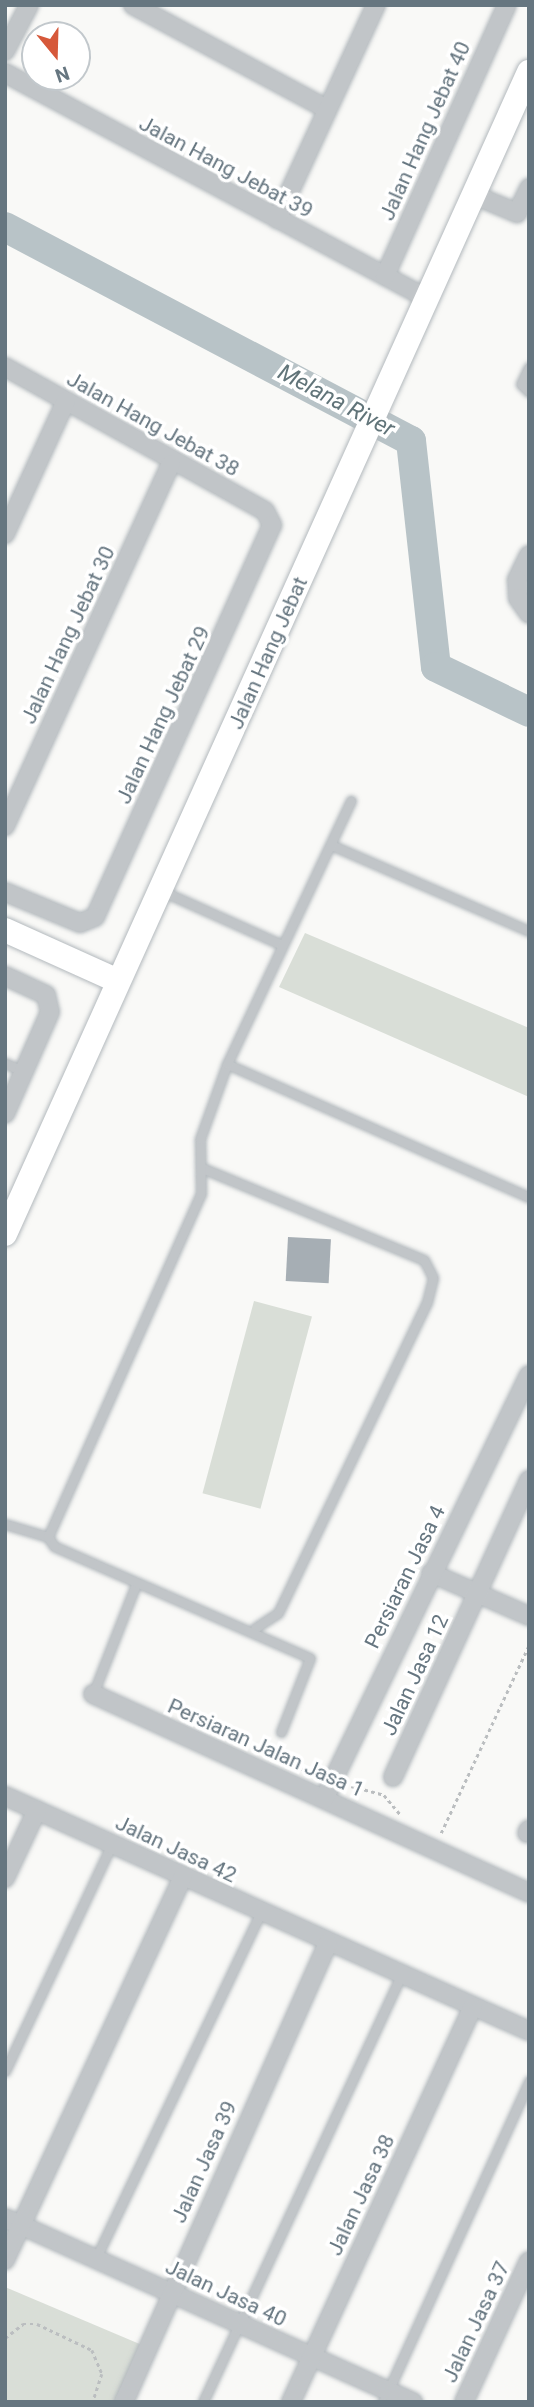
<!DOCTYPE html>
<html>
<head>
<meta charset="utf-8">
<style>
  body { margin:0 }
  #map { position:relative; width:534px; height:2407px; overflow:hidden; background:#f9f9f7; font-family:Roboto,sans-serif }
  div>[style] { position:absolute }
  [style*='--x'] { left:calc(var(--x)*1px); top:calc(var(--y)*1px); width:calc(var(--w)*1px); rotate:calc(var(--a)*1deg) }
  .green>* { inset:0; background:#d9ded7; transform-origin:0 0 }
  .river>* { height:30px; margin:-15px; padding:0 15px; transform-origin:15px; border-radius:15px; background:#b8c3c7 }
  .building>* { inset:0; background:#a6aeb4; transform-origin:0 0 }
  .path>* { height:2.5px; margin-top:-1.25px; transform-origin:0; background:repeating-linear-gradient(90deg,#bbbec0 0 3.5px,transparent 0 7px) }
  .roads { filter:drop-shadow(0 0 2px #b3b9bd) drop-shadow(0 0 2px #b3b9bd) }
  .lane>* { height:9px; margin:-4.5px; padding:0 4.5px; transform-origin:4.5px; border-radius:4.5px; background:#c1c5c8 }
  .street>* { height:18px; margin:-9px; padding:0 9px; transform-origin:9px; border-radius:9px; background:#c1c5c8 }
  .secondary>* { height:24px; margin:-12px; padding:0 12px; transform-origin:12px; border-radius:12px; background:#fff }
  span { translate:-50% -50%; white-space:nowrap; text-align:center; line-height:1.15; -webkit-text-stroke:7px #fff; paint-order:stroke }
  .street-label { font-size:21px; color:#667680 }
  .water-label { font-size:23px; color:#617479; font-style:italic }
  .frame { position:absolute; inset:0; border:7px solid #667680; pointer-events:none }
  .north { position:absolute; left:21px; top:21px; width:70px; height:70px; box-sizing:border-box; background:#fff; border:2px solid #c2c8cc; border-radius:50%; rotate:161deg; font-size:19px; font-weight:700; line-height:28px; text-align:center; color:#667680 }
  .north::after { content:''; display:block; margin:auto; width:24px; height:32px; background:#d6583a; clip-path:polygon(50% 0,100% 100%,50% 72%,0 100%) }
</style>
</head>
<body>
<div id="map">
  <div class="green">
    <i style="clip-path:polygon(305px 933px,529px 1028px,529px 1097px,279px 987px)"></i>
    <i style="left:254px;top:1301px;width:60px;height:199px;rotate:15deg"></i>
    <i style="clip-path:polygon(5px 2287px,142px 2345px,114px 2402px,5px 2402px)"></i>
  </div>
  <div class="river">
    <i style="--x:5;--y:227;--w:459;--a:27.8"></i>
    <i style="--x:411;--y:441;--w:227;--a:83.7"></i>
    <i style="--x:436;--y:667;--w:103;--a:25.8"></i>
  </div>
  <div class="building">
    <i style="left:288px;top:1237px;width:43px;height:44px;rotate:3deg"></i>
  </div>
  <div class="path">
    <i style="--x:295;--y:1767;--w:25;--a:12"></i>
    <i style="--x:351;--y:1786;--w:34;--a:15"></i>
    <i style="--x:384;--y:1795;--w:25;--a:50"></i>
    <i style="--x:441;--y:1833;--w:208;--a:-64.9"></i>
    <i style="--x:5;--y:2338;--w:23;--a:-38"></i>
    <i style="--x:23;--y:2324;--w:14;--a:0"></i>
    <i style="--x:37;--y:2324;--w:61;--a:25.3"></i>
    <i style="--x:92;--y:2350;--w:26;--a:67"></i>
    <i style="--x:102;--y:2374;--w:29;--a:108"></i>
  </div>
  <div class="roads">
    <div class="lane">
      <i style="--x:529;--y:367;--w:19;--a:115"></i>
      <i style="--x:521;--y:384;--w:11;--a:45"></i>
      <i style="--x:331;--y:845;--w:216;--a:23.5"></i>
      <i style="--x:162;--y:891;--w:132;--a:24.2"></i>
      <i style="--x:5;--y:1063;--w:21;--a:25"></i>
      <i style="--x:227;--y:1064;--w:330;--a:23.8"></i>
      <i style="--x:202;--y:1168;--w:240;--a:22.5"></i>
      <i style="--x:424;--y:1260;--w:20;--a:63"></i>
      <i style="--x:433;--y:1278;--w:25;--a:104"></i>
      <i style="--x:427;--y:1302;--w:345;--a:115.6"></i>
      <i style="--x:278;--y:1613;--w:27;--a:147"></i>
      <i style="--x:5;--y:1524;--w:45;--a:16.8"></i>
      <i style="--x:93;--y:1694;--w:118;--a:-68.6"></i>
      <i style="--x:281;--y:1732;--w:79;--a:-68.6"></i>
      <i style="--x:310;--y:1658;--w:279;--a:-156.4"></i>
      <i style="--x:54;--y:1546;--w:11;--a:-124"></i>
      <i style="--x:48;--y:1537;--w:376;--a:-66"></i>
      <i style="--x:201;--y:1194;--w:55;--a:-91"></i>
      <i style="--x:200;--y:1139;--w:80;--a:-70.2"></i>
      <i style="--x:227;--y:1064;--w:291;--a:-64.8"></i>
      <i style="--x:5;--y:2071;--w:251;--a:-64.8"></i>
      <i style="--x:95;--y:2260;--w:383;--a:-64.5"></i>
      <i style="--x:203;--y:2402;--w:471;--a:-65.1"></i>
      <i style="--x:383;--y:2402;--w:353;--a:-65.5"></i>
    </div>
    <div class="street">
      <i style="--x:133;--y:5;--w:220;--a:28.2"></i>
      <i style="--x:5;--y:51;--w:52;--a:-62.4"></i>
      <i style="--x:5;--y:73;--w:480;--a:28.1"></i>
      <i style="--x:474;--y:195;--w:47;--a:22.7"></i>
      <i style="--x:517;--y:213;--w:28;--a:-64"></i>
      <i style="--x:277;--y:219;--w:236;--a:-65.2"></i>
      <i style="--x:385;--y:276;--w:297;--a:-65.8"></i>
      <i style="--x:5;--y:367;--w:297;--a:29"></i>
      <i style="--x:265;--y:511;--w:16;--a:63"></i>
      <i style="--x:272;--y:525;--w:430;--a:114.3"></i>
      <i style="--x:95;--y:917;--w:16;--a:158"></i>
      <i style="--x:80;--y:923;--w:81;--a:-157.5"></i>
      <i style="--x:5;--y:534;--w:146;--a:-65.4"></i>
      <i style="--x:529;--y:555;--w:28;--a:116"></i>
      <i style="--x:517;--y:580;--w:18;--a:87"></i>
      <i style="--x:518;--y:598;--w:19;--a:55"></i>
      <i style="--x:5;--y:826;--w:398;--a:-65.4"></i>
      <i style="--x:5;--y:976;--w:45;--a:24.9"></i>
      <i style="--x:46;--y:995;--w:17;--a:77"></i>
      <i style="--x:50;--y:1012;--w:111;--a:113.8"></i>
      <i style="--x:431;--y:1573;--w:107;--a:23.7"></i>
      <i style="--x:93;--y:1694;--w:479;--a:24.5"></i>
      <i style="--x:393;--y:1777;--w:327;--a:-65.4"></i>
      <i style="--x:5;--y:1796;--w:574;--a:24.15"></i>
      <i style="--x:324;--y:1799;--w:471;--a:-64.2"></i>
      <i style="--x:527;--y:1833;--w:4;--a:-63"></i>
      <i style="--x:5;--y:1878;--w:75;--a:-64.8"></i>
      <i style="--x:5;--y:2218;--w:448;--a:24.3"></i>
      <i style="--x:5;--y:2260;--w:423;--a:-65.1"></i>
      <i style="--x:124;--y:2402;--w:502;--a:-66.04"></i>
      <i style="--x:291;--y:2402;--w:434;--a:-65.3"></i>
      <i style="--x:464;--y:2402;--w:155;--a:-65.3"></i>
    </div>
    <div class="secondary">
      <i style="--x:5;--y:930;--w:124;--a:24.3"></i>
      <i style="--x:5;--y:1234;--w:1275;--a:-65.73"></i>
    </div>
  </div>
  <div class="street-label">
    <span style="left:425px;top:131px;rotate:-66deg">Jalan Hang Jebat 40</span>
    <span style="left:226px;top:167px;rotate:28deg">Jalan Hang Jebat 39</span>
    <span style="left:153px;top:424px;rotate:29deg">Jalan Hang Jebat 38</span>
    <span style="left:68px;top:635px;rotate:-65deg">Jalan Hang Jebat 30</span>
    <span style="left:268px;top:653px;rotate:-66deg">Jalan Hang Jebat</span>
    <span style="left:163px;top:715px;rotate:-65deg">Jalan Hang Jebat 29</span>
    <span style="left:405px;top:1577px;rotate:-64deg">Persiaran Jasa 4</span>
    <span style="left:415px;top:1675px;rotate:-65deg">Jalan Jasa 12</span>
    <span style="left:266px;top:1748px;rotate:24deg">Persiaran Jalan Jasa 1</span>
    <span style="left:176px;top:1849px;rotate:25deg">Jalan Jasa 42</span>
    <span style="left:204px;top:2162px;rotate:-66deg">Jalan Jasa 39</span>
    <span style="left:361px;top:2195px;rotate:-65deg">Jalan Jasa 38</span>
    <span style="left:226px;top:2293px;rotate:25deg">Jalan Jasa 40</span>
    <span style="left:476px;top:2322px;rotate:-65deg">Jalan Jasa 37</span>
  </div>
  <div class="water-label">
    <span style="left:336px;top:401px;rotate:28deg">Melana River</span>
  </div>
  <div class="frame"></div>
  <div class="north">N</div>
</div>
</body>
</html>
